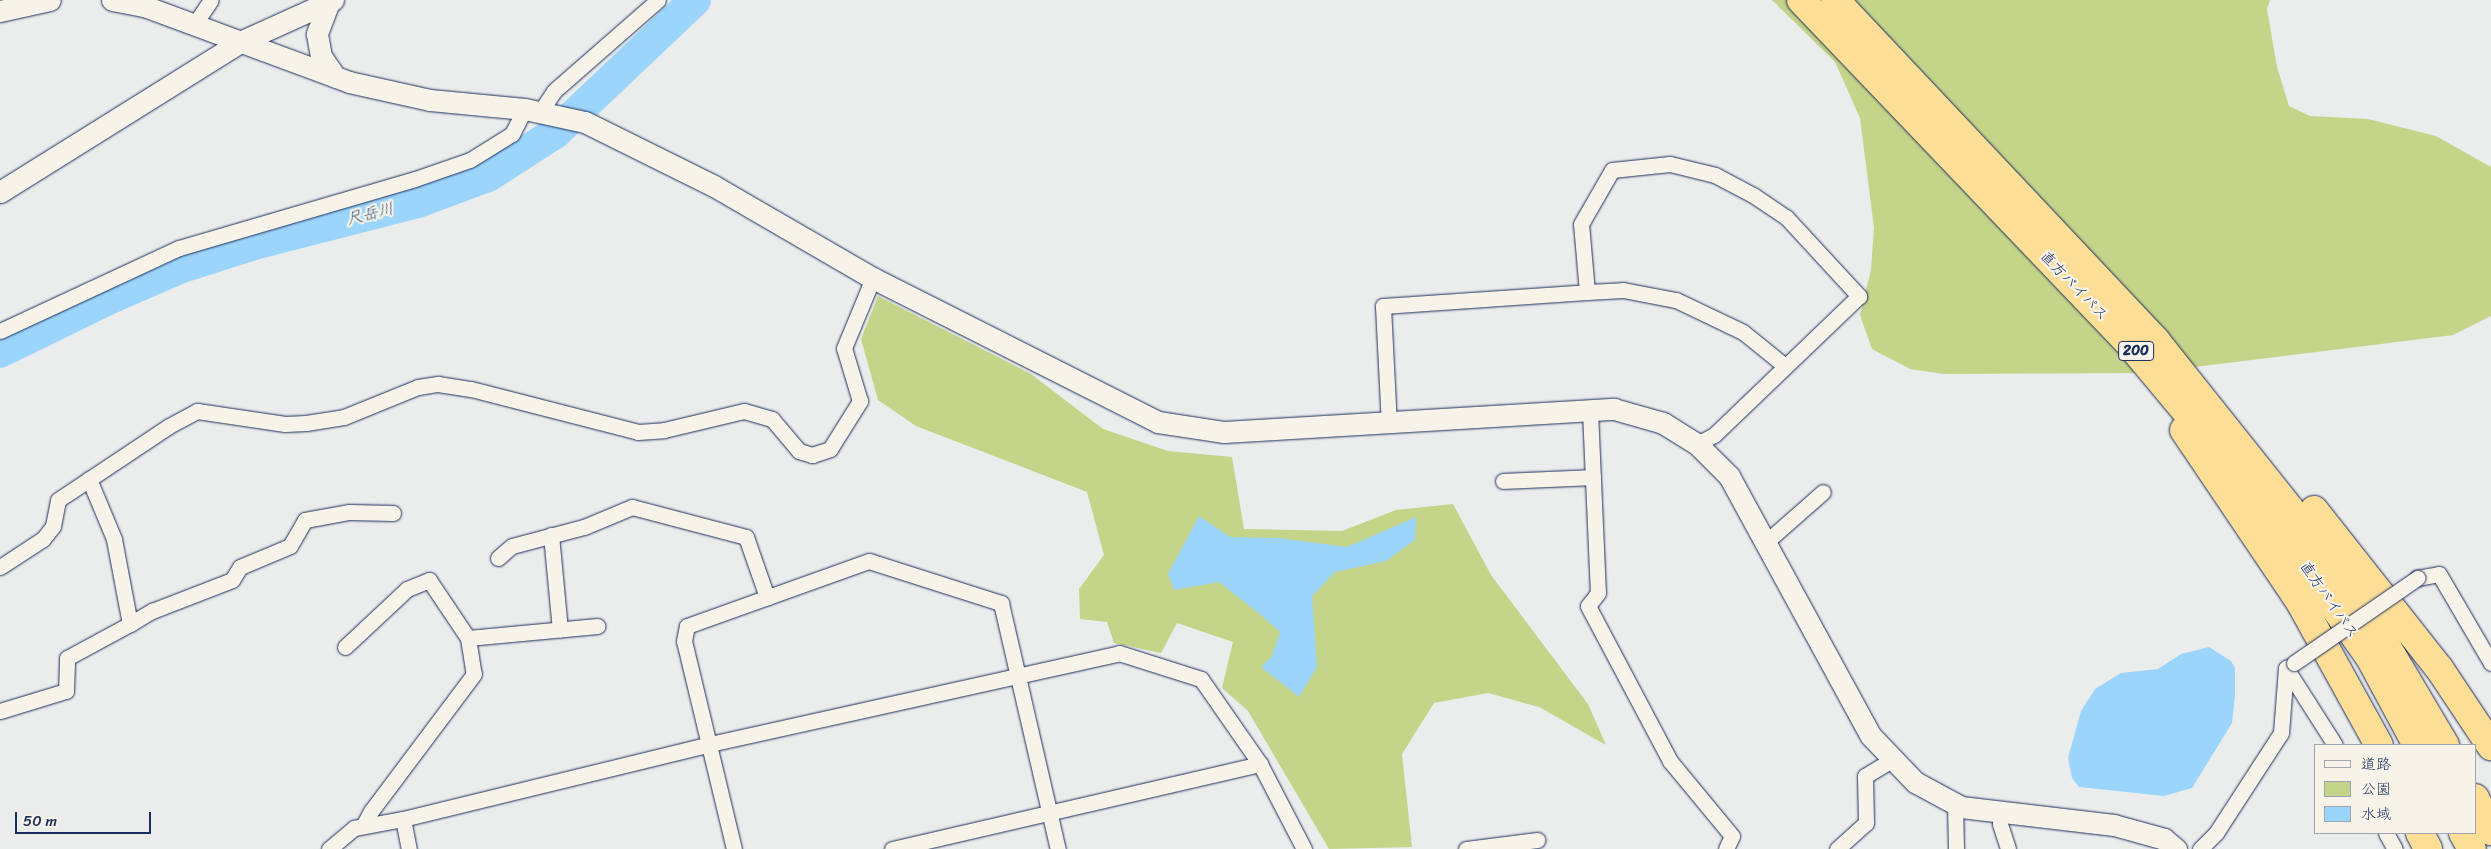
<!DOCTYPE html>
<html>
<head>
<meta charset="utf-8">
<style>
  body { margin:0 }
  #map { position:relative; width:2491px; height:849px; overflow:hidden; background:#ebecec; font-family:Sriracha,"Klee One",sans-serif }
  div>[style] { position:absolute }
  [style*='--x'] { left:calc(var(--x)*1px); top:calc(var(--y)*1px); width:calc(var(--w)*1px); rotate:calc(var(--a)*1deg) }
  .green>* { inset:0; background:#c4d489 }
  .water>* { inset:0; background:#9cd5fc }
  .river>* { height:32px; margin:-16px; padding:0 16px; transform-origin:16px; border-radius:16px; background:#9cd5fc }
  .roads { filter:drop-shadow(0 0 1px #1b2f5e) drop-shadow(0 0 1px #1b2f5e) }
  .street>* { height:15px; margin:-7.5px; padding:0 7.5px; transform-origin:7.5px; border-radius:7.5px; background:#f7f3e8 }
  .secondary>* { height:21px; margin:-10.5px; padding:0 10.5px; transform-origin:10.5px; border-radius:10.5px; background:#f7f3e8 }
  .highway>* { height:28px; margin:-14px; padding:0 14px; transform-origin:14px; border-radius:14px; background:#fdde96 }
  .bridges { filter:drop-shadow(0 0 1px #1b2f5e) drop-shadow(0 0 1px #1b2f5e) }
  .street-bridge>* { height:15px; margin:-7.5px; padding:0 7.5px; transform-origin:7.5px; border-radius:7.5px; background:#f7f3e8 }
  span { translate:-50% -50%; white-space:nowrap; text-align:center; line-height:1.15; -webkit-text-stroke:4.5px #f7f3e8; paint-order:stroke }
  .shield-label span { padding:1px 4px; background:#f7f3e8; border:1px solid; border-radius:4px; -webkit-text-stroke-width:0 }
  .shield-label { font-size:14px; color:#1b2f5e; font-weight:700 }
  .street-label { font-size:15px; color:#1b2f5e }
  .water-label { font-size:16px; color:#35507e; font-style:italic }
  .legend { position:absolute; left:2314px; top:744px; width:162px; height:90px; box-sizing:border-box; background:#f7f3e8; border:1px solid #9fa5b1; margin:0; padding:6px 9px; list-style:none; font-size:15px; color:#1b2f5e }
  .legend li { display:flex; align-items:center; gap:10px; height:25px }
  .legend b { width:25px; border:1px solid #9fa5b1 }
  .scale { position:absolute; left:15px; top:812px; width:136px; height:22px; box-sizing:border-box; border:2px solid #1b2f5e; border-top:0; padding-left:6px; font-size:15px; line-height:18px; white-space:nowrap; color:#1b2f5e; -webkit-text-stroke:4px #f7f3e8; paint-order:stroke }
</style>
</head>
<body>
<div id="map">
  <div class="green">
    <i style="clip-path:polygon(1772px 0,2270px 0,2267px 9px,2277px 67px,2289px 106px,2310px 116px,2368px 119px,2436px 136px,2491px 167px,2491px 316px,2453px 335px,2146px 373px,1944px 374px,1910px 369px,1872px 349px,1860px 315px,1871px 270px,1874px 228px,1860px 118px,1835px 62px)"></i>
    <i style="clip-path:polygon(878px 296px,1031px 374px,1103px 429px,1168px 451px,1232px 457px,1244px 529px,1342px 531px,1396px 510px,1453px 504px,1491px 575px,1588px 704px,1606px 745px,1539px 707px,1488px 693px,1434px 703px,1402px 754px,1412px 847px,1329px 849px,1248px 711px,1222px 688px,1233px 642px,1177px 623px,1161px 653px,1114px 643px,1107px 622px,1080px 619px,1079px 589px,1104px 555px,1087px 492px,916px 426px,878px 400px,861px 339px)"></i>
  </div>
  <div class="water">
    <i style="clip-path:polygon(1199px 516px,1230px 537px,1278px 538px,1347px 547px,1416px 517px,1415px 540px,1386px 561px,1335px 572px,1312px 596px,1317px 667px,1299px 697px,1261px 667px,1272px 656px,1280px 632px,1262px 616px,1219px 582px,1174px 590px,1168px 574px)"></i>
    <i style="clip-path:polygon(2209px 647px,2231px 661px,2235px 668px,2235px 696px,2232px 723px,2192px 788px,2164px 796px,2079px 787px,2072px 778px,2068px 758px,2081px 711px,2095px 689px,2121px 673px,2158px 669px,2181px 654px)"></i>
  </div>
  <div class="river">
    <i style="--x:0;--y:352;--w:123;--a:-26.1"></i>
    <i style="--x:110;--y:298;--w:78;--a:-23.3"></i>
    <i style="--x:182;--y:267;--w:76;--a:-17.7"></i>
    <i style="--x:254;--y:244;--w:169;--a:-14.4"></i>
    <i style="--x:418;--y:202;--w:75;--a:-20.4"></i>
    <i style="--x:488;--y:176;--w:80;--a:-32.7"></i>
    <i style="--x:555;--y:133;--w:193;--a:-43.5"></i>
  </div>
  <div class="roads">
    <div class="street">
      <i style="--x:194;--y:25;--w:30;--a:-56"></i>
      <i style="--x:540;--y:112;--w:25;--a:-56"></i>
      <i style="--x:554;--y:91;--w:138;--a:-41.2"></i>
      <i style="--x:1587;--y:292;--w:36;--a:-3"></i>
      <i style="--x:1623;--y:290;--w:54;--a:10.7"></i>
      <i style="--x:1676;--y:300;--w:74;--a:25.5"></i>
      <i style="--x:1743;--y:332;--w:54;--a:39"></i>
      <i style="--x:0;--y:331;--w:197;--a:-24.9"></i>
      <i style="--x:179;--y:248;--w:246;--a:-16.3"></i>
      <i style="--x:415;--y:179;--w:58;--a:-19.1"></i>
      <i style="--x:470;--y:160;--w:49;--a:-31.8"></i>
      <i style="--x:512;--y:134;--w:28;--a:-63"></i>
      <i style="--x:1590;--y:411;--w:182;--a:87.5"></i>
      <i style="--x:1598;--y:593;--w:16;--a:128"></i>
      <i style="--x:1588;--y:606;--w:175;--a:62.1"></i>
      <i style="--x:1670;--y:761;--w:97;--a:50.4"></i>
      <i style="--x:1732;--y:836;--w:14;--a:115"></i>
      <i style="--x:1389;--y:425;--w:119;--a:-92.9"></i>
      <i style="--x:1383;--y:306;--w:204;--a:-3.9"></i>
      <i style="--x:1587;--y:292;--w:68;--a:-95"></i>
      <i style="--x:1581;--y:224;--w:62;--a:-60.1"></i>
      <i style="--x:1612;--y:170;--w:58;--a:-5.9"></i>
      <i style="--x:1670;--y:164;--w:46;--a:13.7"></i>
      <i style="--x:1715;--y:175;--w:43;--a:27.8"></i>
      <i style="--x:1753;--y:195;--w:40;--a:34"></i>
      <i style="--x:1786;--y:217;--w:108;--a:47.3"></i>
      <i style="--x:1859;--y:296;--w:201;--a:136.2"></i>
      <i style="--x:1714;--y:435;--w:19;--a:152"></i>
      <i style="--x:1503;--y:481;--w:90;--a:-2.5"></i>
      <i style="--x:551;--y:535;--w:95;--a:84.6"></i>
      <i style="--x:1765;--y:543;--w:77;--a:-41.3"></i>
      <i style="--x:498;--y:558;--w:18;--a:-41"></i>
      <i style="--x:512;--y:546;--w:74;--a:-14.8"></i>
      <i style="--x:584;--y:527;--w:52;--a:-22.6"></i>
      <i style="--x:632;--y:507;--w:118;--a:14.7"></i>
      <i style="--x:746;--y:537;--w:64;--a:70.7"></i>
      <i style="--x:0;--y:567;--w:51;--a:-33.1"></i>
      <i style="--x:43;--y:539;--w:16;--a:-52"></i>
      <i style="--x:53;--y:526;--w:26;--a:-79"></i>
      <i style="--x:58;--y:500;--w:133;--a:-33.7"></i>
      <i style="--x:169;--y:426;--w:32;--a:-28"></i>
      <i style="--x:197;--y:411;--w:89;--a:8.4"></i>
      <i style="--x:285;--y:424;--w:21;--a:-3"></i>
      <i style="--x:306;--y:423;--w:38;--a:-9"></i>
      <i style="--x:344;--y:417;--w:80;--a:-22.1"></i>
      <i style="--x:418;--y:387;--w:20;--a:-9"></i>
      <i style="--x:438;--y:384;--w:33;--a:9"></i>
      <i style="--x:471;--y:389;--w:172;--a:14.4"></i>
      <i style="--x:638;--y:432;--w:26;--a:-4"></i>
      <i style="--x:664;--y:430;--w:82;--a:-13.4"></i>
      <i style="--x:744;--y:411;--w:29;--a:16"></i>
      <i style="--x:772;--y:419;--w:42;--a:49.8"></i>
      <i style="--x:799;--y:451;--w:14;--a:17"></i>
      <i style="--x:812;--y:455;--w:19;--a:-18"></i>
      <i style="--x:830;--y:449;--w:57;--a:-58"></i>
      <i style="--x:860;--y:401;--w:55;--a:-106.8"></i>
      <i style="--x:844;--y:348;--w:76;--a:-67.5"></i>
      <i style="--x:2417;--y:578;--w:22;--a:-10"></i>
      <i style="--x:2439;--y:574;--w:103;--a:59.7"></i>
      <i style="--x:130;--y:624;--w:26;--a:-31"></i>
      <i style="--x:152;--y:611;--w:86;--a:-21.2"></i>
      <i style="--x:232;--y:580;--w:15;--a:-58"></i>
      <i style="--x:240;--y:567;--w:54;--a:-22.8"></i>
      <i style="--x:290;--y:546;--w:30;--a:-60"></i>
      <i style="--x:305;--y:520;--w:45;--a:-10.3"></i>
      <i style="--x:349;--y:512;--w:44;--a:1.3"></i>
      <i style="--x:468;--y:638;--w:130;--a:-5.3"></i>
      <i style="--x:345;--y:647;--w:85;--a:-43.1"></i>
      <i style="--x:407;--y:589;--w:24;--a:-22"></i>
      <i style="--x:429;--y:580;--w:70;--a:56.1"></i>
      <i style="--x:468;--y:638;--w:36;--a:81"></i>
      <i style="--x:474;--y:674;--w:171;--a:126.9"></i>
      <i style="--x:371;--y:811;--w:17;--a:118"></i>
      <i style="--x:2288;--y:667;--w:2;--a:153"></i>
      <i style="--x:2286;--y:668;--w:91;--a:57.5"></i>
      <i style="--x:0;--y:711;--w:69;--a:-16.9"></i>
      <i style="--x:66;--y:691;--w:33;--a:-88"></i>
      <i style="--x:67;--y:658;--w:72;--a:-28.4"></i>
      <i style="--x:130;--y:624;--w:86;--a:-100.7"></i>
      <i style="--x:114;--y:539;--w:65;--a:-112.6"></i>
      <i style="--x:1955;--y:804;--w:45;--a:88.7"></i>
      <i style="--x:2000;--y:812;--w:12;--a:90"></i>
      <i style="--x:2000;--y:824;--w:26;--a:72"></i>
      <i style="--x:403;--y:819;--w:31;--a:79"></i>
      <i style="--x:2386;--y:833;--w:18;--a:61"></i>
      <i style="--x:329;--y:849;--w:33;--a:-40"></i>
      <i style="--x:354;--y:828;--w:50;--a:-10.4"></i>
      <i style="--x:403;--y:819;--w:316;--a:-13.7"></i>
      <i style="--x:710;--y:744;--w:419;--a:-12.5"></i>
      <i style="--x:1119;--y:653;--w:86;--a:17.6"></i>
      <i style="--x:1201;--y:679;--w:103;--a:55.2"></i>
      <i style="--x:1260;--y:764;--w:96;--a:62.6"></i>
      <i style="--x:734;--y:849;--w:214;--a:-103.5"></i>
      <i style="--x:684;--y:641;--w:15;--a:-79"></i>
      <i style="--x:687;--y:626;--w:193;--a:-19.7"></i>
      <i style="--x:869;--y:561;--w:139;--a:17.7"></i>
      <i style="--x:1001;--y:603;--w:253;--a:77"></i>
      <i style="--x:892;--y:849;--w:378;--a:-13"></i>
      <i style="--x:1466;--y:849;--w:72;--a:-7.2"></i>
      <i style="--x:1837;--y:849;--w:39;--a:-42"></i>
      <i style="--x:1866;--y:823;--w:47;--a:-91.2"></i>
      <i style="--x:1865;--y:776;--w:33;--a:-31"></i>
      <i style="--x:2200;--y:849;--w:23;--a:-45"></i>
      <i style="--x:2216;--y:833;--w:119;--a:-57"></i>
      <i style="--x:2281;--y:733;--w:65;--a:-85.6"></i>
    </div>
    <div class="secondary">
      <i style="--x:112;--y:0;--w:33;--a:11"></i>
      <i style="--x:144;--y:6;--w:219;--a:20.3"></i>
      <i style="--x:349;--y:82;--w:83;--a:12.5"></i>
      <i style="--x:430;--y:100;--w:95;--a:5.4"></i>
      <i style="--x:525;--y:109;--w:61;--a:12.2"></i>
      <i style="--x:585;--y:122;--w:144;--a:26.4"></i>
      <i style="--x:714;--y:186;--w:184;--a:30.1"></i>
      <i style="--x:873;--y:278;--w:319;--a:26.8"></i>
      <i style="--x:1158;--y:422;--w:67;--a:8.6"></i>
      <i style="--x:1224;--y:432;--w:391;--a:-3.4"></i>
      <i style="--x:1614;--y:409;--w:51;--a:15.9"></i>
      <i style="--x:1663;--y:423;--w:40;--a:32"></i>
      <i style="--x:1697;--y:444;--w:45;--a:45"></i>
      <i style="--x:1729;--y:476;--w:296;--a:61.4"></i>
      <i style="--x:1871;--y:736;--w:64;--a:46.3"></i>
      <i style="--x:1915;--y:782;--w:52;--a:28.5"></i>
      <i style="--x:1961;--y:807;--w:154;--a:6.7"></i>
      <i style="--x:2114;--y:825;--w:52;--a:15.6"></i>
      <i style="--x:2164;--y:839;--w:16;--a:40"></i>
      <i style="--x:329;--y:2;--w:34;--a:111"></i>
      <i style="--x:317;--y:34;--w:22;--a:80"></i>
      <i style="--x:321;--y:56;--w:25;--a:56"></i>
      <i style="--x:0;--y:11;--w:51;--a:-12.4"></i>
      <i style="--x:0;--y:192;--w:283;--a:-32"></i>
      <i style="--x:240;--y:42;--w:102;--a:-24.3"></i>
    </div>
    <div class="highway">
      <i style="--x:1801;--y:0;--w:481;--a:46.3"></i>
      <i style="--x:2133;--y:348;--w:186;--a:50.2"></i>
      <i style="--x:2252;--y:491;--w:202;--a:54.7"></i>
      <i style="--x:2369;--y:656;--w:101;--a:61.7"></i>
      <i style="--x:1835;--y:0;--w:468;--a:46.7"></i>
      <i style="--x:2156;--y:341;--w:260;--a:51.4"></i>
      <i style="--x:2318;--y:544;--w:124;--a:56.2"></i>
      <i style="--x:2387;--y:647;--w:114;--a:59.4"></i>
      <i style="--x:2184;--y:430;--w:207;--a:56"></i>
      <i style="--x:2300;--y:602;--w:163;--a:61.1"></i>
      <i style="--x:2314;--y:510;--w:201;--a:51.7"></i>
      <i style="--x:2439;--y:668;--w:94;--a:56.3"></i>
      <i style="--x:2475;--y:798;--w:37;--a:64"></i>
      <i style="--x:2420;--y:833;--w:18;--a:63"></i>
      <i style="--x:2463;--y:833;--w:18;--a:61"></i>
    </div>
  </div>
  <div class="bridges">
    <div class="street-bridge">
      <i style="--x:2294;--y:663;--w:150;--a:-34.6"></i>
    </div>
  </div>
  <div class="shield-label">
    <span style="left:2136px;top:351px">200</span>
  </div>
  <div class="street-label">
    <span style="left:2074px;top:286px;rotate:46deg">直方バイパス</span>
    <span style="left:2329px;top:600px;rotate:55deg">直方バイパス</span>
  </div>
  <div class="water-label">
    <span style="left:370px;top:214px;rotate:-14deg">尺岳川</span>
  </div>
  <ul class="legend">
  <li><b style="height:6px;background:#f7f3e8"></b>道路</li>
  <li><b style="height:14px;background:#c4d489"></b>公園</li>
  <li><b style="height:14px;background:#9cd5fc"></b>水域</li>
  </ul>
  <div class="scale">50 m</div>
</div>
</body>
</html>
